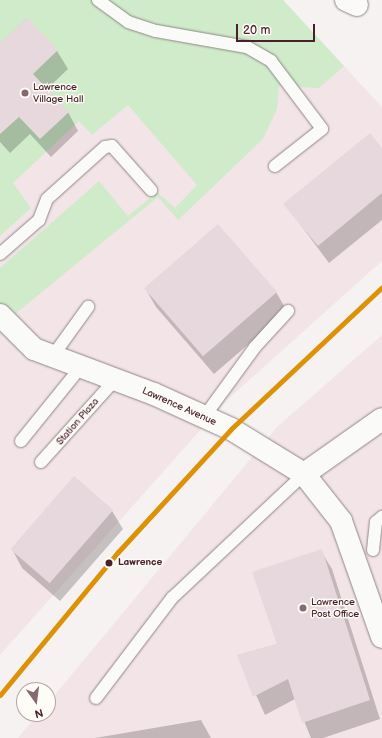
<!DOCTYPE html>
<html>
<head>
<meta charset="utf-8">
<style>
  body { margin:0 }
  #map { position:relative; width:382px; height:738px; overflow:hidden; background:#f7f2f2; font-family:"Balsamiq Sans",sans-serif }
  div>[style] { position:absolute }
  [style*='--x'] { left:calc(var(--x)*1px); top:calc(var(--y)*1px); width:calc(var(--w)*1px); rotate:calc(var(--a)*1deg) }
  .built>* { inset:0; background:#f3e4e8 }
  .green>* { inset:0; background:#cfebc9 }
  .shadow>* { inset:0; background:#0003 }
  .building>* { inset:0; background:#e6d8dd; transform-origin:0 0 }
  .roads { filter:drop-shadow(0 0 1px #908688) drop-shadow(0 0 1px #908688) }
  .lane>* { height:12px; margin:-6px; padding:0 6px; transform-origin:6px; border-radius:6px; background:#fafaf8 }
  .street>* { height:22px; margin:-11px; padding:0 11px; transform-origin:11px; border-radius:11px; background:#fafaf8 }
  .secondary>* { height:22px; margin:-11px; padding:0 11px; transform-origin:11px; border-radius:11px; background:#fafaf8 }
  .rail-1>* { height:5px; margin:-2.5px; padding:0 2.5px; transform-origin:2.5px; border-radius:2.5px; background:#dd9206 }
  .dots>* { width:11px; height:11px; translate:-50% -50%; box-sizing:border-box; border:2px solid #fdfcf7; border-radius:50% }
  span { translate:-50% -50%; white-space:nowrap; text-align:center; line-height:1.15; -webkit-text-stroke:3px #fdfcf7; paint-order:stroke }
  .poi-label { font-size:10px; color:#4a1f2b }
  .left { translate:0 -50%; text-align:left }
  .street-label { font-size:10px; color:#4a1f2b }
  .stop-label { font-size:10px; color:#4a1f2b; font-weight:700 }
  .north { position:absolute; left:16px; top:682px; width:40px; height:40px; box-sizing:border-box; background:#fdfcf7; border:1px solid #b5a4a5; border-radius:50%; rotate:166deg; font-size:11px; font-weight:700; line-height:16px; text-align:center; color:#4a1f2b }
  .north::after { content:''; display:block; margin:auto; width:14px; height:18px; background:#876971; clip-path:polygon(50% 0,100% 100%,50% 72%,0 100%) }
  .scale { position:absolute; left:236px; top:24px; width:79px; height:18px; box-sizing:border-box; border:2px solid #4a1f2b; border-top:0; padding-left:5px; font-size:12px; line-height:14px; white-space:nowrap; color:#4a1f2b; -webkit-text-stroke:3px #fdfcf7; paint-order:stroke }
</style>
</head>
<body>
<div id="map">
  <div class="built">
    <i style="clip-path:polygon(0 0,283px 0,382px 107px,382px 261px,228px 399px,0 655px)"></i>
    <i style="clip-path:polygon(382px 335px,382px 738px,18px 738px,38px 714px,48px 714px,48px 703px,277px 427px)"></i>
  </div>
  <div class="green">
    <i style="clip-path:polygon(0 0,283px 0,344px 66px,319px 88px,279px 86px,277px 109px,263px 139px,178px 220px,158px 197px,9px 319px,0 308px,0 268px,99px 181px,128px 216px,157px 192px,175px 208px,197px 185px,128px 105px,92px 135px,79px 121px,13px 183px,31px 208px,0 236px)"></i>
  </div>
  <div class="shadow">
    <i style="clip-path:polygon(26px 19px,57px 51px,68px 69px,46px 90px,68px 112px,78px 131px,51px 157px,30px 134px,10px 153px,0 142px,0 44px)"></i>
    <i style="clip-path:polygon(382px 149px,382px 220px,329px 263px,285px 204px)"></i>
    <i style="clip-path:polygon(145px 288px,276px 292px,287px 311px,214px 374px,156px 307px)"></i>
    <i style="clip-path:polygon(112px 511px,123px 529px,60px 601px,22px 568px,12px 549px)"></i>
    <i style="clip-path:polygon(321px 551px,332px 569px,380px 719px,323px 738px,311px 738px,295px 699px,265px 715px,238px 655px,278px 644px)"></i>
    <i style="clip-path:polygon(201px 720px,211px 738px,95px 738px)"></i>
  </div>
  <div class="building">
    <i style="clip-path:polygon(27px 18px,58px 50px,33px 74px,69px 112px,40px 139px,19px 117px,0 134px,0 43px)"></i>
    <i style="clip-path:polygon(370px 133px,382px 148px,382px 193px,318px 246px,283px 204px)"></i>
    <i style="left:218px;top:224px;width:90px;height:98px;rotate:49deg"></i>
    <i style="left:74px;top:476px;width:52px;height:97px;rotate:41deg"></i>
    <i style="clip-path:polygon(322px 549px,370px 700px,302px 723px,288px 679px,253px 697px,237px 655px,277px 644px,252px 572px)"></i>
  </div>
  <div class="roads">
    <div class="lane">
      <i style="--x:98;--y:0;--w:37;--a:36"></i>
      <i style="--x:128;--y:22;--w:29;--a:18"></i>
      <i style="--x:156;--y:31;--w:92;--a:10"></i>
      <i style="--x:247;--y:47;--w:28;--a:30"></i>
      <i style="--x:271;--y:61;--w:85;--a:53.1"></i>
      <i style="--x:322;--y:129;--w:60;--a:141.8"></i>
      <i style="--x:0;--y:254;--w:52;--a:-41.1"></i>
      <i style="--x:39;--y:220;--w:22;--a:-69"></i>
      <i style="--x:47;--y:199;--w:78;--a:-41.9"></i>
      <i style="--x:105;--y:147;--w:7;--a:-8"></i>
      <i style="--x:112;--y:146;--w:59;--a:48.4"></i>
      <i style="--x:52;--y:357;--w:62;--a:-54.2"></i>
      <i style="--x:204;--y:417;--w:87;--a:-53.9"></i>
      <i style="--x:255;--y:347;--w:49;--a:-47.5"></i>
      <i style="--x:21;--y:441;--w:92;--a:-51.1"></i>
      <i style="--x:41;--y:462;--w:109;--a:-48"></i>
      <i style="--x:373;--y:550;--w:28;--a:-84"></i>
      <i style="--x:376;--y:522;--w:8;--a:-40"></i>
      <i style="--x:96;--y:698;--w:126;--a:-52.8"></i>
      <i style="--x:172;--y:598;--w:181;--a:-43.2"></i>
    </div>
    <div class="street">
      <i style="--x:346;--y:0;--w:12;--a:24"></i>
    </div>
    <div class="secondary">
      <i style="--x:0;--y:315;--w:48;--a:45"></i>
      <i style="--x:34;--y:349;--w:128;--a:20.6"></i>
      <i style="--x:154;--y:394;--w:85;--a:24.4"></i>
      <i style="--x:231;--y:429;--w:86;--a:31.7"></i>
      <i style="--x:304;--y:474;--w:60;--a:51.8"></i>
      <i style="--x:341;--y:521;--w:123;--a:70.5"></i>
      <i style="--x:304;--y:474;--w:95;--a:-35.2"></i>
    </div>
  </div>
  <div class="rail-1">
    <i style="--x:0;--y:695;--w:185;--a:-50.5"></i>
    <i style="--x:118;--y:552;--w:167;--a:-47.4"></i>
    <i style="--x:231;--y:429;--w:207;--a:-43.2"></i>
  </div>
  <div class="dots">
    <i style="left:25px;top:93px;background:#876971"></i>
    <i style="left:109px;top:563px;background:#4a1f2b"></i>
    <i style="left:303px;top:608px;background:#876971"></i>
  </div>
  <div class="poi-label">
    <span class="left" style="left:33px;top:93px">Lawrence<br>Village Hall</span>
    <span class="left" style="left:311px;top:608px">Lawrence<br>Post Office</span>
  </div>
  <div class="street-label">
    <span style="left:179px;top:407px;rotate:24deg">Lawrence Avenue</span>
    <span style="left:78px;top:422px;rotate:-49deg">Station Plaza</span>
  </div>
  <div class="stop-label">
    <span class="left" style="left:118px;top:563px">Lawrence</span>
  </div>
  <div class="north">N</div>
  <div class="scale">20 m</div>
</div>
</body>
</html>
